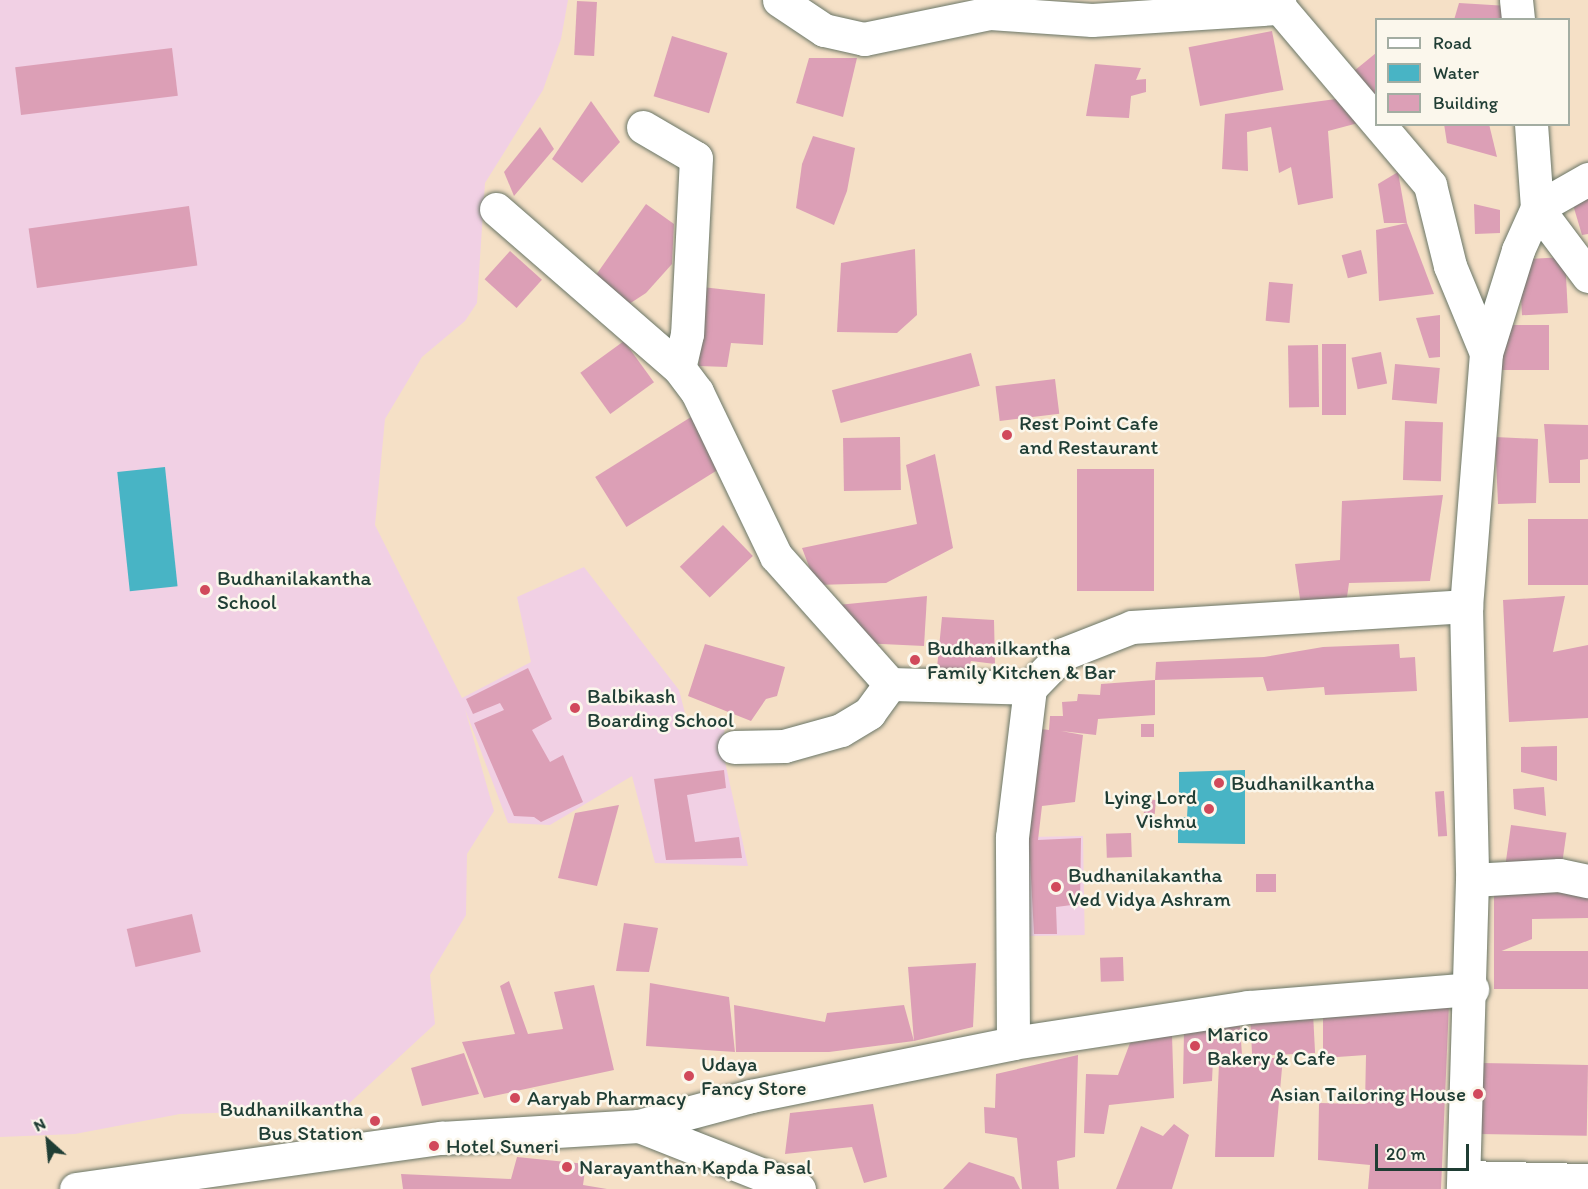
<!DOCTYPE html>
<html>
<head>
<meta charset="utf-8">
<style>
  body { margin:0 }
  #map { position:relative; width:1588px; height:1189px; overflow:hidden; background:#f5e0c6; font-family:Itim,sans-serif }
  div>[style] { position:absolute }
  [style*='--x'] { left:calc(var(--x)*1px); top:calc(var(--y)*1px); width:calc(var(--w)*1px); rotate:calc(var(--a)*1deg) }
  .built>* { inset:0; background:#f1d0e4; transform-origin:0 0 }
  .water>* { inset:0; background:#48b4c5; transform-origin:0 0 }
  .building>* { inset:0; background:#dc9fb6; transform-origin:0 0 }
  .roads { filter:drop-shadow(0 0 2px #6a7667) drop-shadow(0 0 2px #6a7667) }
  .minor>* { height:33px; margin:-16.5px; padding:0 16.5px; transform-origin:16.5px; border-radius:16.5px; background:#fff }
  .major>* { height:33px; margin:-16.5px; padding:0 16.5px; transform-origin:16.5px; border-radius:16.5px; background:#fff }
  .dots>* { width:16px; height:16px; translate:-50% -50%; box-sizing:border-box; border:3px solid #fbf7ec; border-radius:50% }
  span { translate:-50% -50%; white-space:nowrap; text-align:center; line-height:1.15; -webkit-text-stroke:5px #fbf7ec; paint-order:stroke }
  .poi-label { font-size:21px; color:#1f3d34 }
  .left { translate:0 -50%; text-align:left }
  .right { translate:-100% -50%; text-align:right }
  .legend { position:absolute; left:1375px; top:18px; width:195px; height:108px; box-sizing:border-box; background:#fbf7ec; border:2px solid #a3ada2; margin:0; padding:8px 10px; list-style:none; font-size:18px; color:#1f3d34 }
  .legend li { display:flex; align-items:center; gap:12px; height:30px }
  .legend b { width:30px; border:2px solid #a3ada2 }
  .north { position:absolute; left:18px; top:1111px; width:60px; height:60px; -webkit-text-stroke:4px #fbf7ec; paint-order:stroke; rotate:333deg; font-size:16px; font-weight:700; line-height:24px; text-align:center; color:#1f3d34 }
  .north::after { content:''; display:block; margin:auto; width:21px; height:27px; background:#1f3d34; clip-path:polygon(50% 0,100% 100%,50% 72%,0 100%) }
  .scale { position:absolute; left:1375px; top:1144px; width:94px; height:27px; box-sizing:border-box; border:3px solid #1f3d34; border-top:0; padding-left:8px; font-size:18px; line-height:21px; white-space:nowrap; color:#1f3d34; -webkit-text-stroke:4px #fbf7ec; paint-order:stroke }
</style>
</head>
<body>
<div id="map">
  <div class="built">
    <i style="clip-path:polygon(0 0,568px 0,561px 39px,543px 90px,485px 183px,477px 303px,465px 321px,422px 357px,385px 419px,375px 525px,462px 698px,531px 662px,517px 597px,584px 567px,679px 690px,686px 717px,725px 727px,722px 748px,748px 866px,655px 863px,632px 776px,550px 825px,508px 823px,465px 709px,494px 811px,467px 854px,466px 915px,430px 975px,435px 1024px,343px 1109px,180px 1114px,75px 1134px,0 1137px)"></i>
    <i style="left:1083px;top:836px;width:99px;height:56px;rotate:89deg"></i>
  </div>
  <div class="water">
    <i style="left:165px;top:467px;width:120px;height:48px;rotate:84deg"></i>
    <i style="clip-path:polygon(1245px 770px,1245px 844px,1178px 843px,1178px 818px,1187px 817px,1188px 800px,1179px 800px,1179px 772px)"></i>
  </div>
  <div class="building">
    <i style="left:577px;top:1px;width:20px;height:54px;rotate:3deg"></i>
    <i style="clip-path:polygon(1459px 3px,1508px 6px,1507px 20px,1454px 20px)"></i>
    <i style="left:1272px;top:31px;width:60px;height:85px;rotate:79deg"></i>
    <i style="left:672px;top:36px;width:58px;height:63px;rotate:17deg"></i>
    <i style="left:172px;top:48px;width:48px;height:158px;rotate:83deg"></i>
    <i style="clip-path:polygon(1376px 53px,1376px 104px,1354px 71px)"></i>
    <i style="clip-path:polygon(809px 58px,857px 58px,843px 117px,796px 103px)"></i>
    <i style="clip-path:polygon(1095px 64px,1141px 68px,1136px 80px,1146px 79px,1146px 92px,1131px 96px,1129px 118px,1086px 116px)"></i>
    <i style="clip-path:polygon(1343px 98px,1362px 122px,1328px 131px,1333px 198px,1298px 205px,1291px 167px,1279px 173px,1271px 127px,1247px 132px,1248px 171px,1222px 169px,1225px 114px)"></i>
    <i style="clip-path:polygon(591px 101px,620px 142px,582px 183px,552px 159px)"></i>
    <i style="clip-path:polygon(1444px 124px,1489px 124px,1497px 157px,1447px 143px)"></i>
    <i style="clip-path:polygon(540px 127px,554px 149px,514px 196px,504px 172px)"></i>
    <i style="clip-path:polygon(813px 136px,855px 148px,847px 191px,834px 225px,796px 208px,802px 164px)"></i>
    <i style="clip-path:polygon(1398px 172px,1407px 223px,1384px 223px,1378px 184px)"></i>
    <i style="clip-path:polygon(1588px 195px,1588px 234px,1582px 235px,1571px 198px)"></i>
    <i style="clip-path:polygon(646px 204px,674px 224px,672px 264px,646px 293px,626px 306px,591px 282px)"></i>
    <i style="clip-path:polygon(1474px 204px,1500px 210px,1500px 233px,1475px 234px)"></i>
    <i style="left:189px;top:206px;width:60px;height:162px;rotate:82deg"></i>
    <i style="clip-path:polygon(1407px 223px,1434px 294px,1379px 301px,1376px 230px)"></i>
    <i style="clip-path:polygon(915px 249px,917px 315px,897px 333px,837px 332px,841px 263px)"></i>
    <i style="left:1361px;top:250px;width:24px;height:20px;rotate:75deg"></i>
    <i style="left:510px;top:251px;width:43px;height:38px;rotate:42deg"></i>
    <i style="left:1565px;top:257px;width:56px;height:46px;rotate:87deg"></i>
    <i style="left:1269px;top:282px;width:24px;height:39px;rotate:5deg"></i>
    <i style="clip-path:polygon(702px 287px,765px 294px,763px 345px,731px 343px,727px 367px,699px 366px)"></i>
    <i style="clip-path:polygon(1440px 315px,1440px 357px,1429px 358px,1416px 318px)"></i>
    <i style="left:1497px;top:325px;width:52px;height:45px"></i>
    <i style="left:624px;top:341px;width:51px;height:54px;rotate:54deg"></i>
    <i style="left:1346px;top:344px;width:71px;height:24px;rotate:90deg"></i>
    <i style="left:1318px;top:345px;width:62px;height:30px;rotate:89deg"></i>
    <i style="left:1381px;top:352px;width:32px;height:30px;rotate:79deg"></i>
    <i style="left:971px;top:353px;width:34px;height:144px;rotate:75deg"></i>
    <i style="left:1395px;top:364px;width:45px;height:36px;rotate:5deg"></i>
    <i style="left:1055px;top:379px;width:35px;height:60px;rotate:83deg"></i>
    <i style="left:691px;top:417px;width:59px;height:113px;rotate:58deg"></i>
    <i style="left:1405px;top:421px;width:38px;height:59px;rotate:2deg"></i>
    <i style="clip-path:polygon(1544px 424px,1588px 425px,1588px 459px,1580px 460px,1580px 483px,1549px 483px)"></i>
    <i style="left:900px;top:437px;width:53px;height:57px;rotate:89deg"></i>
    <i style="clip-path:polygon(1495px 437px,1538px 439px,1536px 503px,1498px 504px)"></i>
    <i style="clip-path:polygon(935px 454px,953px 548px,886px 583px,816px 585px,802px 548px,917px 524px,906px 465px)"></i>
    <i style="left:1154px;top:469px;width:122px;height:77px;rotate:90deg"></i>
    <i style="clip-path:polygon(1443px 495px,1430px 581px,1349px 583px,1346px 604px,1301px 606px,1295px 564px,1340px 560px,1342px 501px)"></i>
    <i style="left:1588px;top:519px;width:66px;height:60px;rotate:90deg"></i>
    <i style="left:723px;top:525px;width:43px;height:60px;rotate:46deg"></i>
    <i style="clip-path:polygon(927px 596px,924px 646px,861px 643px,828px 606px)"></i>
    <i style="clip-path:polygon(1565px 596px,1553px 652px,1588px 645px,1588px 718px,1509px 722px,1503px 600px)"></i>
    <i style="clip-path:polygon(942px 617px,994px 620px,995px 664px,971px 661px,964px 682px,936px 678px)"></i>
    <i style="clip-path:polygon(705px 644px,785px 667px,777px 696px,766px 699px,751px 721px,688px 696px)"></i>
    <i style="clip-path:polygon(1399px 644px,1400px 658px,1415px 657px,1417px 691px,1325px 695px,1324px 687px,1267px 691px,1263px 677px,1155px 680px,1155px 715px,1098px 719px,1096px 735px,1061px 731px,1083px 735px,1075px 802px,1042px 806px,1038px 840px,1081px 838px,1080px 904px,1056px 907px,1057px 934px,1034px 934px,1029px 841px,1041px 729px,1049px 730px,1050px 716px,1063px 716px,1062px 702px,1077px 701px,1078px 694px,1100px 695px,1101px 684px,1155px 680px,1156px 662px,1264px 657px,1323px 647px)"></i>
    <i style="clip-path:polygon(528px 668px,552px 719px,532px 730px,550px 762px,563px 755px,583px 802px,541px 822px,534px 817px,514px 816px,474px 723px,504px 710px,500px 703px,473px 714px,466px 699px)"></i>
    <i style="left:1141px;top:724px;width:13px;height:13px"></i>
    <i style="clip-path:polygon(1557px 746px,1557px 781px,1521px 772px,1521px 747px)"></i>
    <i style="clip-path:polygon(724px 770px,726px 788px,687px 795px,695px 842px,739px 837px,742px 858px,666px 860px,654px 779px)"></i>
    <i style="clip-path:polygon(1544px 787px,1546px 816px,1514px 809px,1513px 789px)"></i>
    <i style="left:1444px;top:791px;width:45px;height:9px;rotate:86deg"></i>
    <i style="left:1145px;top:799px;width:11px;height:14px;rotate:5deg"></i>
    <i style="clip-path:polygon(619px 805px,597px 886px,558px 878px,575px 813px)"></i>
    <i style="left:1511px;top:825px;width:56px;height:37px;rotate:8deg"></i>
    <i style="left:1131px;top:833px;width:24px;height:25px;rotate:88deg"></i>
    <i style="left:1198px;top:873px;width:13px;height:11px"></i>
    <i style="left:1256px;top:874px;width:20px;height:18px"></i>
    <i style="clip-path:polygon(1494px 887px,1588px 887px,1588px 918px,1532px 919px,1532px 939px,1494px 954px)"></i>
    <i style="left:192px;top:914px;width:39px;height:67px;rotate:77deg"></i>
    <i style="clip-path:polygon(624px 923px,658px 928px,649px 972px,616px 971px)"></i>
    <i style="left:1588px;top:951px;width:38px;height:94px;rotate:90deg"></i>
    <i style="left:1123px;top:957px;width:24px;height:23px;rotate:88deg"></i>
    <i style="clip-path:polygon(976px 963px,973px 1027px,914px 1041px,908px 967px)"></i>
    <i style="clip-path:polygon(509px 981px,528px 1034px,563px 1029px,554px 992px,594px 985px,614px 1070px,484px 1098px,462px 1042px,515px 1034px,500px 986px)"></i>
    <i style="clip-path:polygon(650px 983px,729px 997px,735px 1052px,646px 1046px)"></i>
    <i style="clip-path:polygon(1449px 1004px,1441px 1189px,1368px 1189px,1370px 1165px,1318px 1160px,1319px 1103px,1365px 1104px,1366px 1055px,1323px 1058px,1323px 1013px)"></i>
    <i style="clip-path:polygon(734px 1005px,825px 1022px,827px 1013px,904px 1005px,914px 1041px,829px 1052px,736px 1052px)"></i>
    <i style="left:1313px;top:1013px;width:40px;height:63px;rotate:87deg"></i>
    <i style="clip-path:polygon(1240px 1026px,1242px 1055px,1213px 1059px,1212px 1081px,1183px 1084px,1184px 1031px)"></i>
    <i style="clip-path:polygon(1172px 1035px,1174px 1098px,1109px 1105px,1104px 1134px,1084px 1133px,1086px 1074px,1118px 1075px,1130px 1043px)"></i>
    <i style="clip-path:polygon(464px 1053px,479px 1094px,422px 1106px,411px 1068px)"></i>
    <i style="clip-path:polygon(1078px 1055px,1075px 1157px,1057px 1161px,1059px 1189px,1022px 1189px,1017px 1138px,985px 1133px,984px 1107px,995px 1108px,996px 1074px)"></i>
    <i style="clip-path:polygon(1283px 1057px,1274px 1157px,1215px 1157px,1219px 1063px)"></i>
    <i style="left:1480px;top:1063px;width:108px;height:71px;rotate:1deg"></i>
    <i style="clip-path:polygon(873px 1104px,887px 1177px,864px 1183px,852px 1147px,785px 1154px,790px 1113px)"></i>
    <i style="clip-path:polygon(1174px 1124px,1189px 1135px,1172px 1189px,1116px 1189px,1141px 1126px,1163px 1136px)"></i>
    <i style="clip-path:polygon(517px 1157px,586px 1164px,583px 1185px,607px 1189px,403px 1189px,401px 1174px,511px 1179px)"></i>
    <i style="clip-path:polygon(969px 1162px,1014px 1177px,1020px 1189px,943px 1189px)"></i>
  </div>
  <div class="roads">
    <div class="minor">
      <i style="--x:779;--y:0;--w:54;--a:33.7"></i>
      <i style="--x:824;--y:30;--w:41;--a:12.7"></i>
      <i style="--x:864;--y:39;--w:129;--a:-11.7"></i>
      <i style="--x:990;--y:13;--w:102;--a:3.9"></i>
      <i style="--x:1092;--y:20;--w:188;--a:-3.7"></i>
      <i style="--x:1279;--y:0;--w:8;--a:83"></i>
      <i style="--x:1280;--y:8;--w:232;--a:49.7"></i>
      <i style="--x:1430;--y:185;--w:83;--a:76.1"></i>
      <i style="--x:1450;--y:266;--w:94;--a:67.5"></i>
      <i style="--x:1486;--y:353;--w:254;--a:94.5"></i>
      <i style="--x:1466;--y:606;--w:274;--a:88.7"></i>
      <i style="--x:1472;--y:880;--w:309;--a:91.7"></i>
      <i style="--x:1516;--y:0;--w:20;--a:84"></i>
      <i style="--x:1531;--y:124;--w:84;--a:85.9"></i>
      <i style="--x:1537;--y:208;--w:85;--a:53.1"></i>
      <i style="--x:643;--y:127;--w:61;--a:30.3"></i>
      <i style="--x:696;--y:158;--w:176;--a:92.9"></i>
      <i style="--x:687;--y:334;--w:35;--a:103"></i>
      <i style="--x:1537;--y:208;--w:59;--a:-29.6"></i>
      <i style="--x:496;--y:209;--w:242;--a:41"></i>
      <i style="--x:679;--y:368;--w:30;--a:53"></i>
      <i style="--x:697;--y:392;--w:182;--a:64.3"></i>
      <i style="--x:776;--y:556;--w:171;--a:48.3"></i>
      <i style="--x:890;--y:684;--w:140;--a:1.6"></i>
      <i style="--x:1486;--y:353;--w:108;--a:-72.7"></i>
      <i style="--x:1518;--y:250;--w:46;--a:-65.7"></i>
      <i style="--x:734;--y:747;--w:50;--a:-1.1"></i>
      <i style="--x:784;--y:746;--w:59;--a:-15.7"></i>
      <i style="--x:841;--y:730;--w:33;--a:-31"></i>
      <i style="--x:869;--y:713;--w:36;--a:-54"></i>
      <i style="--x:1472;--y:880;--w:87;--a:-3.3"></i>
      <i style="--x:1559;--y:875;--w:30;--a:12"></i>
      <i style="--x:1013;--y:1043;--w:238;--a:-8.7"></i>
      <i style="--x:1248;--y:1007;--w:225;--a:-4.6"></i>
      <i style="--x:639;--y:1126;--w:116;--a:-15"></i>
      <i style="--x:751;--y:1096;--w:267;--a:-11.4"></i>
      <i style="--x:1013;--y:1043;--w:206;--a:-90.3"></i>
      <i style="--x:1012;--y:837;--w:150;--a:-83.1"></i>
      <i style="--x:1030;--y:688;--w:47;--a:-45.9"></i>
      <i style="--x:1063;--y:654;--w:74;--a:-21.4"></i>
      <i style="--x:1132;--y:627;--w:335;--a:-3.6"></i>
      <i style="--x:1464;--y:1177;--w:124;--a:1.4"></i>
    </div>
    <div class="major">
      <i style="--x:76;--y:1189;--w:369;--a:-8"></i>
      <i style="--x:441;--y:1138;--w:198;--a:-3.5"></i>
      <i style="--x:639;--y:1126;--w:172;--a:21.5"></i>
    </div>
  </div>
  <div class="dots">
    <i style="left:1007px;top:435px;background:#d1495b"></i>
    <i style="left:205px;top:590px;background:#d1495b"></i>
    <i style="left:915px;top:660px;background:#d1495b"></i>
    <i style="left:575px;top:708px;background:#d1495b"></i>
    <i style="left:1219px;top:783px;background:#d1495b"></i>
    <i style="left:1209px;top:809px;background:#d1495b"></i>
    <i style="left:1056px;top:887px;background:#d1495b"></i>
    <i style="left:1195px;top:1046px;background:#d1495b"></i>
    <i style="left:689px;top:1076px;background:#d1495b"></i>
    <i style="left:1478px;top:1094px;background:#d1495b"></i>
    <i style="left:515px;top:1098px;background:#d1495b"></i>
    <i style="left:375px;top:1121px;background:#d1495b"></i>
    <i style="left:434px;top:1146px;background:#d1495b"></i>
    <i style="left:567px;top:1167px;background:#d1495b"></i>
  </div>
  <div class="poi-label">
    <span class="left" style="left:1019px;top:435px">Rest Point Cafe<br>and Restaurant</span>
    <span class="left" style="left:217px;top:590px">Budhanilakantha<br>School</span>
    <span class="left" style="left:927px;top:660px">Budhanilkantha<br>Family Kitchen &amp; Bar</span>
    <span class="left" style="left:587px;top:708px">Balbikash<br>Boarding School</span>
    <span class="left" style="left:1231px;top:783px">Budhanilkantha</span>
    <span class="right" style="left:1197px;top:809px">Lying Lord<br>Vishnu</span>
    <span class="left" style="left:1068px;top:887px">Budhanilakantha<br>Ved Vidya Ashram</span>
    <span class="left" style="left:1207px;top:1046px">Marico<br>Bakery &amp; Cafe</span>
    <span class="left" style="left:701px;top:1076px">Udaya<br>Fancy Store</span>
    <span class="right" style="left:1466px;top:1094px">Asian Tailoring House</span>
    <span class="left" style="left:527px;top:1098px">Aaryab Pharmacy</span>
    <span class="right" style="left:363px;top:1121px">Budhanilkantha<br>Bus Station</span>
    <span class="left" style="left:446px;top:1146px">Hotel Suneri</span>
    <span class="left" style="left:579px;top:1167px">Narayanthan Kapda Pasal</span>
  </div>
  <ul class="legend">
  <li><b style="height:8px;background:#fff"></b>Road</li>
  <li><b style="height:16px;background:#48b4c5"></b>Water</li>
  <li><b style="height:16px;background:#dc9fb6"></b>Building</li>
  </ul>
  <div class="north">N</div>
  <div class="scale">20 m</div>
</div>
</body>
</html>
